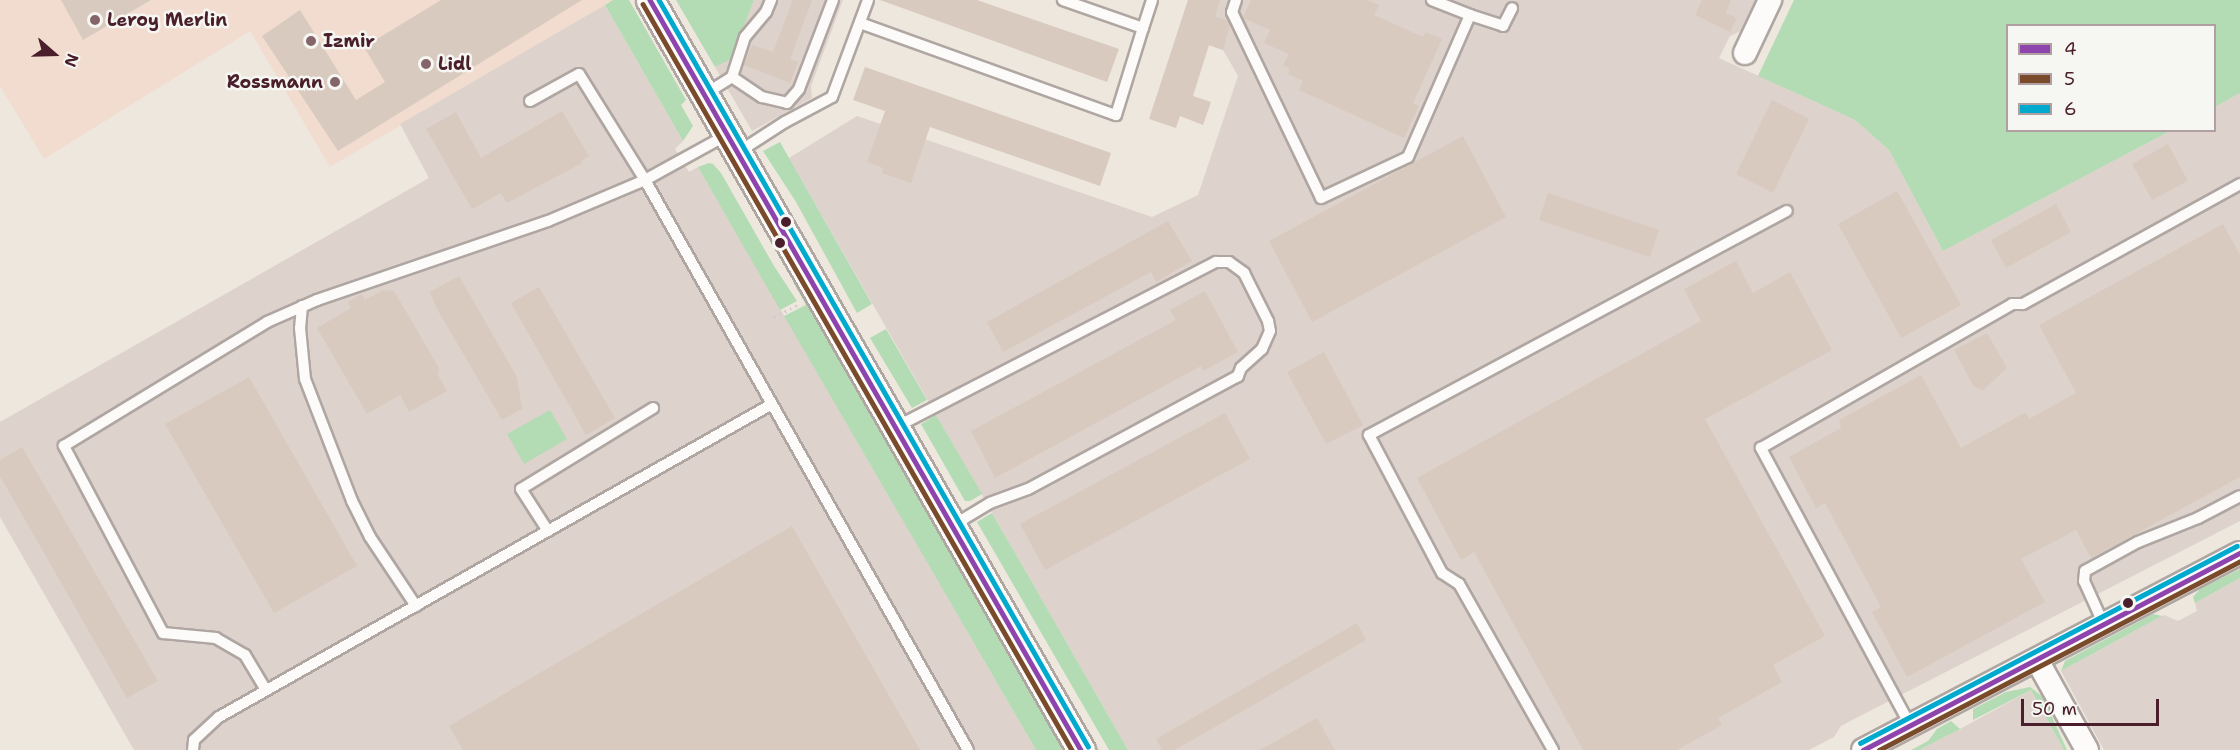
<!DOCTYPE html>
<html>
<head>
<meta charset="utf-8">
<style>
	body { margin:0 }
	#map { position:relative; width:2240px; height:750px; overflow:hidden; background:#eee7de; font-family:"Shantell Sans",sans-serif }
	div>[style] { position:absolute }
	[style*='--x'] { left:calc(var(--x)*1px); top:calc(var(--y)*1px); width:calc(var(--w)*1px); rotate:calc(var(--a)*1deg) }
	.built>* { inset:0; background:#f2dccf }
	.industrial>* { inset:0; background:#ded2cc }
	.green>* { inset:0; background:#b3dbb4 }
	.building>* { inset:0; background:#d9cabf }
	.path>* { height:3px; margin-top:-1.5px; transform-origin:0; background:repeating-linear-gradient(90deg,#cfcbca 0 1.5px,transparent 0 6px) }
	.roads { filter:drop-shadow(2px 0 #afa6a2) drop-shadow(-2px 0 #afa6a2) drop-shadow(0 2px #afa6a2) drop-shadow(0 -2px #afa6a2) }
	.service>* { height:10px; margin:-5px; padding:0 5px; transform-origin:5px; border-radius:5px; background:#fcfbfa }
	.minor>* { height:22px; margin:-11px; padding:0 11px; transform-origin:11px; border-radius:11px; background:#fcfbfa }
	.tertiary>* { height:27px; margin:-13.5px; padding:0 13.5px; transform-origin:13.5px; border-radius:13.5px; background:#fcfbfa }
	.bus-1>* { height:4.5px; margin:-2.25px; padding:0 2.25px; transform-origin:2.25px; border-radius:2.25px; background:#8e44ad }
	.bus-2>* { height:4.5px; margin:-2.25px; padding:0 2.25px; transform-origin:2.25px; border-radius:2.25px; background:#7a4b2a }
	.bus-3>* { height:4.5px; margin:-2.25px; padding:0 2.25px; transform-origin:2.25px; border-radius:2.25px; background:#00a9ce }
	.dots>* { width:16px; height:16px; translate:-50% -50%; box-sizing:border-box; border:3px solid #f6f6f2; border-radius:50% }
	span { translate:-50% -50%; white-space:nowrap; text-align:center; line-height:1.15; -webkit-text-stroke:5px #f6f6f2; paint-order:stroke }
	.poi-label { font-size:18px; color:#4a1f2b; font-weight:700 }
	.left { translate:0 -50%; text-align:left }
	.right { translate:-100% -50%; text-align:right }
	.legend { position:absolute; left:2006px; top:24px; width:210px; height:108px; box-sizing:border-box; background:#f6f6f2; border:2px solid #b1a0a2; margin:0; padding:8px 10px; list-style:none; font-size:18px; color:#4a1f2b }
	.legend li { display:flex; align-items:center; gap:12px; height:30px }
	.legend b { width:30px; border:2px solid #b1a0a2 }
	.north { position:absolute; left:24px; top:24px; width:60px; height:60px; -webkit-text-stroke:4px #f6f6f2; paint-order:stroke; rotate:110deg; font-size:16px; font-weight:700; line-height:24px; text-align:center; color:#4a1f2b }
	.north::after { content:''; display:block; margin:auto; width:21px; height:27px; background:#4a1f2b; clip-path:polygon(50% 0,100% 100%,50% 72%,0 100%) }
	.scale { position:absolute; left:2021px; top:699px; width:138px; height:27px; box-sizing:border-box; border:3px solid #4a1f2b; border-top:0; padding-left:8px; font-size:18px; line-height:21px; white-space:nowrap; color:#4a1f2b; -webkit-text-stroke:4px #f6f6f2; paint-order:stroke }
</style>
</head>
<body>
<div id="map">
	<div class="built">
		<div style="clip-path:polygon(0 0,613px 0,330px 167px,250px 31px,44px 159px,0 86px)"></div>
	</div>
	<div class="industrial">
		<div style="clip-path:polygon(754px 0,843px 0,811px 86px,812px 98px,752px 131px,715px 67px,731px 58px)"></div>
		<div style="clip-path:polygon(1188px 0,1755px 0,1741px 31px,1730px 36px,1719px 58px,1855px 120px,1889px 150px,1943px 251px,2170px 131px,2214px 130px,2215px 107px,2240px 93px,2240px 521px,1858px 717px,1841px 726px,1834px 737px,1809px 750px,1128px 750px,789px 158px,857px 116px,1152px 217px,1198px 195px,1238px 76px,1223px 50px,1177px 35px)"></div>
		<div style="clip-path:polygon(605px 5px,683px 141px,675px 149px,689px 172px,698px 167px,1036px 750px,134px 750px,0 517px,0 422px,429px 178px,400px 124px)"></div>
		<div style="clip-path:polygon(2240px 578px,2240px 750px,2104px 750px,2061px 671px,2164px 615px,2178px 621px,2197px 611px,2195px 603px)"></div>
		<div style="clip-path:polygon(2031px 690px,2064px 750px,1919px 750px,1960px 729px)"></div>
	</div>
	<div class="green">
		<div style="clip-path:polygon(613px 0,629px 0,686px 100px,681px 105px,693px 126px,683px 141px,605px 5px)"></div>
		<div style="clip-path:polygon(676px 0,754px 0,731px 59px,715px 67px)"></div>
		<div style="clip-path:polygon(1794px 0,2240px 0,2240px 93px,2215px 107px,2214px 26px,2008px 26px,2008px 130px,2170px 131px,1943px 251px,1889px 150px,1855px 120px,1758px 76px)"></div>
		<div style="clip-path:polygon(780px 142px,872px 304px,857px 313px,796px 202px,763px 151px)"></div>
		<div style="clip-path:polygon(709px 163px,713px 164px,721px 173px,774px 266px,797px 301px,780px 310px,698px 167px)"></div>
		<div style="clip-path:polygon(793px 282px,804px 291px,1069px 750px,1036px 750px,784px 316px,806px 305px)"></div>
		<div style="clip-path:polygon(886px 329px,927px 400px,912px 408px,870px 338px)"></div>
		<div style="clip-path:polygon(550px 410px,567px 439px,524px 464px,507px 434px)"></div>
		<div style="clip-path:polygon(936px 415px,982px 494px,970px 501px,965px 501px,921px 424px)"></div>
		<div style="clip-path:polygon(992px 513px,1037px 591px,1128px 750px,1109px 750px,977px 522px)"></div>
		<div style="clip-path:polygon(972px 530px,1099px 750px,1093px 750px,971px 532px)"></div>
		<div style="clip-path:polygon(2240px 569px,2240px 578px,2195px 603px,2193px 597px,2200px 589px)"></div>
		<div style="clip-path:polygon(2153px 614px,2162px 616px,2061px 671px,2065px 661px)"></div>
		<div style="clip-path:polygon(2030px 687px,2043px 697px,2067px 750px,2064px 750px,2031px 690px,1973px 720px,1973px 709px,2006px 692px)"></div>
		<div style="clip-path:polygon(1951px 721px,1960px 729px,1919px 750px,1911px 750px,1928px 741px,1937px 729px)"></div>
	</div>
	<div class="building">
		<div style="clip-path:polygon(61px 0,151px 0,83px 40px)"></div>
		<div style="clip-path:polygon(441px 0,582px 0,338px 151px,262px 36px,300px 10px,356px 100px,385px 82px,364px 47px)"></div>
		<div style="clip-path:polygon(793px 0,812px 0,790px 59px,798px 62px,790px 83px,744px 65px,752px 45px,773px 52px)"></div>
		<div style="clip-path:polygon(880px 0,977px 0,1119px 49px,1107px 82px)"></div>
		<div style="clip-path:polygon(1188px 0,1220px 0,1215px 17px,1228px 20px,1230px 26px,1223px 50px,1209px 45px,1193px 96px,1211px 102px,1203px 125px,1180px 116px,1176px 128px,1149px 119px)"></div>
		<div style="clip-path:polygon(1251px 0,1367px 0,1379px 5px,1374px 15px,1423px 37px,1426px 32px,1442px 39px,1413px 103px,1419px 106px,1404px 138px,1299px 90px,1303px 81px,1288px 74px,1290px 69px,1283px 65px,1289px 54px,1264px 43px,1270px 30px,1243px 18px)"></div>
		<div style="clip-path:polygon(1702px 0,1731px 0,1726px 13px,1737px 18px,1730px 32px,1695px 15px)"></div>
		<div style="clip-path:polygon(865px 67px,1111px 153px,1100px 186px,930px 127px,911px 183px,882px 173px,883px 168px,867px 162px,885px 111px,853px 100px)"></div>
		<div style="clip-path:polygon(1772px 100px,1809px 119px,1773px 193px,1736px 174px)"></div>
		<div style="clip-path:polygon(562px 111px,589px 156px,581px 161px,582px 163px,507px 203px,501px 193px,472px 209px,426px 129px,456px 112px,481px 158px)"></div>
		<div style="clip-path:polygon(1463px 136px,1506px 217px,1312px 322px,1269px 241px)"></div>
		<div style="clip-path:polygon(2168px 144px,2188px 181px,2152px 200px,2132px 164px)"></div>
		<div style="clip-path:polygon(1897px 191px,1961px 305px,1901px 338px,1838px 224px)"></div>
		<div style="clip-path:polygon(1548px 193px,1659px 230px,1650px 257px,1539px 220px)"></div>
		<div style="clip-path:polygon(2056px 204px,2071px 232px,2006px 268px,1991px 240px)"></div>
		<div style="clip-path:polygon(1168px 221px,1192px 261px,1156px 282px,1151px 272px,1003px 352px,987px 322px)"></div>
		<div style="clip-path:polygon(2223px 224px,2240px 255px,2240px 477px,2091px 558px,2076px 530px,2021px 559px,2045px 602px,1907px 677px,1872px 612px,1881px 607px,1825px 503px,1816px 508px,1789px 457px,1841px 428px,1839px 420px,1921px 375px,1961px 448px,2026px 412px,2029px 419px,2076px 393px,2039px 325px)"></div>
		<div style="clip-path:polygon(1736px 261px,1753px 293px,1790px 272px,1832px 350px,1705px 419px,1825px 636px,1773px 665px,1782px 682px,1718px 718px,1722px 725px,1677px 750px,1583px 750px,1474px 552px,1461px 560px,1417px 478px,1701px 321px,1684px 289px)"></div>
		<div style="clip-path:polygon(459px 276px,517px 377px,522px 409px,502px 420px,437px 309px,430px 292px)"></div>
		<div style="clip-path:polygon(539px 287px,615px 418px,586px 435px,511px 303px)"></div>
		<div style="clip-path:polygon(383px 290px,394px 291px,439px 368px,438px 375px,447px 391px,409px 412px,400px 395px,367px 414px,317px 328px,351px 308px,348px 302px,362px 294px,365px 300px)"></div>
		<div style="clip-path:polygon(1205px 291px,1238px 352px,1203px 371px,1201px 366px,995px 478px,971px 431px,1176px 320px,1170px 310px)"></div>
		<div style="clip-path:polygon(1987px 333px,2007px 368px,1983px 390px,1974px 387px,1954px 350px)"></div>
		<div style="clip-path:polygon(1324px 352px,1363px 425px,1326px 444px,1287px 372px)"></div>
		<div style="clip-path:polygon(249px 377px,357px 566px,274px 613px,165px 424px)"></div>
		<div style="clip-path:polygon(1225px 413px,1250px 459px,1045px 570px,1020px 524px)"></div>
		<div style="clip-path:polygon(22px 447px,158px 681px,127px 698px,0 476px,0 460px)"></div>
		<div style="clip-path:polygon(792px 526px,920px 750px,463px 750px,449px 726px)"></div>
		<div style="clip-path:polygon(1357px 623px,1366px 640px,1175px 750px,1162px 750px,1156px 739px)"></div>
		<div style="clip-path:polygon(1317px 718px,1335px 750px,1260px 750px)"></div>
	</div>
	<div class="path">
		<div style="--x:774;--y:317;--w:28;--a:-27"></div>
	</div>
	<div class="roads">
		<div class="service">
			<div style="--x:1236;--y:0;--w:13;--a:108"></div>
			<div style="--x:1232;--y:12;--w:206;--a:64.4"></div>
			<div style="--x:1321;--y:198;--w:96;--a:-25.2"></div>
			<div style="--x:1408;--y:157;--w:155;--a:-66.4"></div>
			<div style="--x:1470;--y:15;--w:41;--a:-158.5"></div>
			<div style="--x:1470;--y:15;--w:35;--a:18"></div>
			<div style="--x:1503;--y:26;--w:20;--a:-63"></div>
			<div style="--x:860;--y:23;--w:272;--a:19.8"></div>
			<div style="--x:1116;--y:115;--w:91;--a:-72.8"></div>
			<div style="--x:1143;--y:28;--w:85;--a:-160.7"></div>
			<div style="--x:1143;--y:28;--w:29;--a:-72"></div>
			<div style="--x:732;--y:77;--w:36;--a:34"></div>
			<div style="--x:762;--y:97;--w:26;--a:13"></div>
			<div style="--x:787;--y:103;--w:18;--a:-49"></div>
			<div style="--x:799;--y:89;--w:95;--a:-69.1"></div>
			<div style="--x:705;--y:94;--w:32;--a:-32"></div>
			<div style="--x:732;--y:77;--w:42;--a:-72"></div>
			<div style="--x:745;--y:37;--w:33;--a:-50"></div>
			<div style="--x:766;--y:12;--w:13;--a:-67"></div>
			<div style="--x:530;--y:101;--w:56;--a:-28.9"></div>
			<div style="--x:579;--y:74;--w:125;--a:58.1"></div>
			<div style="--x:645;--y:180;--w:655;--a:60.46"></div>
			<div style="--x:737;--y:153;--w:57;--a:-32.9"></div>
			<div style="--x:785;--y:122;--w:53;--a:-28"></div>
			<div style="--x:832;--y:97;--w:103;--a:-69.6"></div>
			<div style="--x:302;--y:306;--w:22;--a:95"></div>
			<div style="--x:300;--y:328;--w:51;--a:84.4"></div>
			<div style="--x:305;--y:379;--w:131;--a:68.9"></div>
			<div style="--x:352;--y:501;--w:40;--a:63.4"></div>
			<div style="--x:370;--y:537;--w:83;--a:56.3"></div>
			<div style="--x:896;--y:427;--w:360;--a:-27.3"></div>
			<div style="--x:1216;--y:262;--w:13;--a:0"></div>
			<div style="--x:1229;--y:262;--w:19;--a:36"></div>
			<div style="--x:1244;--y:273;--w:54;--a:63.4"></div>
			<div style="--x:1268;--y:321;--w:10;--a:79"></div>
			<div style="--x:1270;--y:331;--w:20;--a:114"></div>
			<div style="--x:1262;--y:349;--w:28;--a:138"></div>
			<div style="--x:1241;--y:368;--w:9;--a:111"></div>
			<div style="--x:1238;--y:376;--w:238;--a:151.7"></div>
			<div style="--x:1028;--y:489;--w:40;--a:159.8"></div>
			<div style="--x:990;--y:503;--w:44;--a:148.8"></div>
			<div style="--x:548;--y:531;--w:50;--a:-122.7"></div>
			<div style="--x:521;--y:489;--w:155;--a:-31.5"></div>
			<div style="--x:2104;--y:625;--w:48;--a:-114.4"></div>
			<div style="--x:2084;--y:581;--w:10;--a:-84"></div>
			<div style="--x:2085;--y:571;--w:60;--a:-28.7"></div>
			<div style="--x:2138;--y:542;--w:65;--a:-21.8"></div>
			<div style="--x:2198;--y:518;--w:47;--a:-27.6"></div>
			<div style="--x:266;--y:690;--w:41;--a:-121"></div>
			<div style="--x:245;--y:655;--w:34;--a:-150"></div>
			<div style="--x:216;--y:638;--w:53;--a:-174.6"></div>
			<div style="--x:163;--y:633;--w:212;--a:-117.9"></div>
			<div style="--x:64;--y:446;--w:238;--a:-31.4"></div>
			<div style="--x:267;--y:322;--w:55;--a:-23.7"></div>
			<div style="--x:317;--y:300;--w:244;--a:-18.9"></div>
			<div style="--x:548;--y:221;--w:105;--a:-22.9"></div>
			<div style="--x:645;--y:180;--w:94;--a:-28.8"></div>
			<div style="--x:1910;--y:725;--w:315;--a:-118.3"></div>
			<div style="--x:1761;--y:448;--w:289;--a:-29.8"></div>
			<div style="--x:2012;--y:304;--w:11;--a:0"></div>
			<div style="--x:2023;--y:304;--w:248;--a:-28.9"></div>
			<div style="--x:193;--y:750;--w:10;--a:-84"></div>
			<div style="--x:194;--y:740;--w:34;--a:-43"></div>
			<div style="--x:219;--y:717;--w:635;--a:-29.51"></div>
			<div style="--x:1553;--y:750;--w:191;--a:-119.5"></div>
			<div style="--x:1459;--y:584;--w:20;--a:-147"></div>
			<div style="--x:1442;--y:573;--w:156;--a:-117.9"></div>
			<div style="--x:1369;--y:435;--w:474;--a:-28.2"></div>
		</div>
		<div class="minor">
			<div style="--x:1745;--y:53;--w:59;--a:-64.7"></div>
			<div style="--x:2037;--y:660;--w:103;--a:60.9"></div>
			<div style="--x:1863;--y:750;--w:425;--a:-27.6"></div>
		</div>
		<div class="tertiary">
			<div style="--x:650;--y:0;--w:865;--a:60.12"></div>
		</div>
	</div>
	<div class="bus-1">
		<div style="--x:650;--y:0;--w:865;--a:60.12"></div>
		<div style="--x:1863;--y:750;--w:425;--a:-27.6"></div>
	</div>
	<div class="bus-2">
		<div style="--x:643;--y:4;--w:861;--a:60.1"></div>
		<div style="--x:1879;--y:750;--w:407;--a:-27.6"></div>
	</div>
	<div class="bus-3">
		<div style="--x:659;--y:0;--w:861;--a:60.1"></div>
		<div style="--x:1860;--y:743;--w:425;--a:-27.6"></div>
	</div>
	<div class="dots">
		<div style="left:95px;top:20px;background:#83656a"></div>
		<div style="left:311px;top:41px;background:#83656a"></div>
		<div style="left:426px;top:64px;background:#83656a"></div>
		<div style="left:335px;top:82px;background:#83656a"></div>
		<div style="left:786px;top:222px;background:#4a1f2b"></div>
		<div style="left:780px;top:243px;background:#4a1f2b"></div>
		<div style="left:2128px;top:603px;background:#4a1f2b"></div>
	</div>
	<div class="poi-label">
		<span class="left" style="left:107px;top:20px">Leroy Merlin</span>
		<span class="left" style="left:323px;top:41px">Izmir</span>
		<span class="left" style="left:438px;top:64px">Lidl</span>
		<span class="right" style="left:323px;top:82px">Rossmann</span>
	</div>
	<ul class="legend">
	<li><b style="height:8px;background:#8e44ad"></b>4</li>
	<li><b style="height:8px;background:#7a4b2a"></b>5</li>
	<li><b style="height:8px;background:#00a9ce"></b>6</li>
	</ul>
	<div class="north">N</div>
	<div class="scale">50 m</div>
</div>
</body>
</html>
